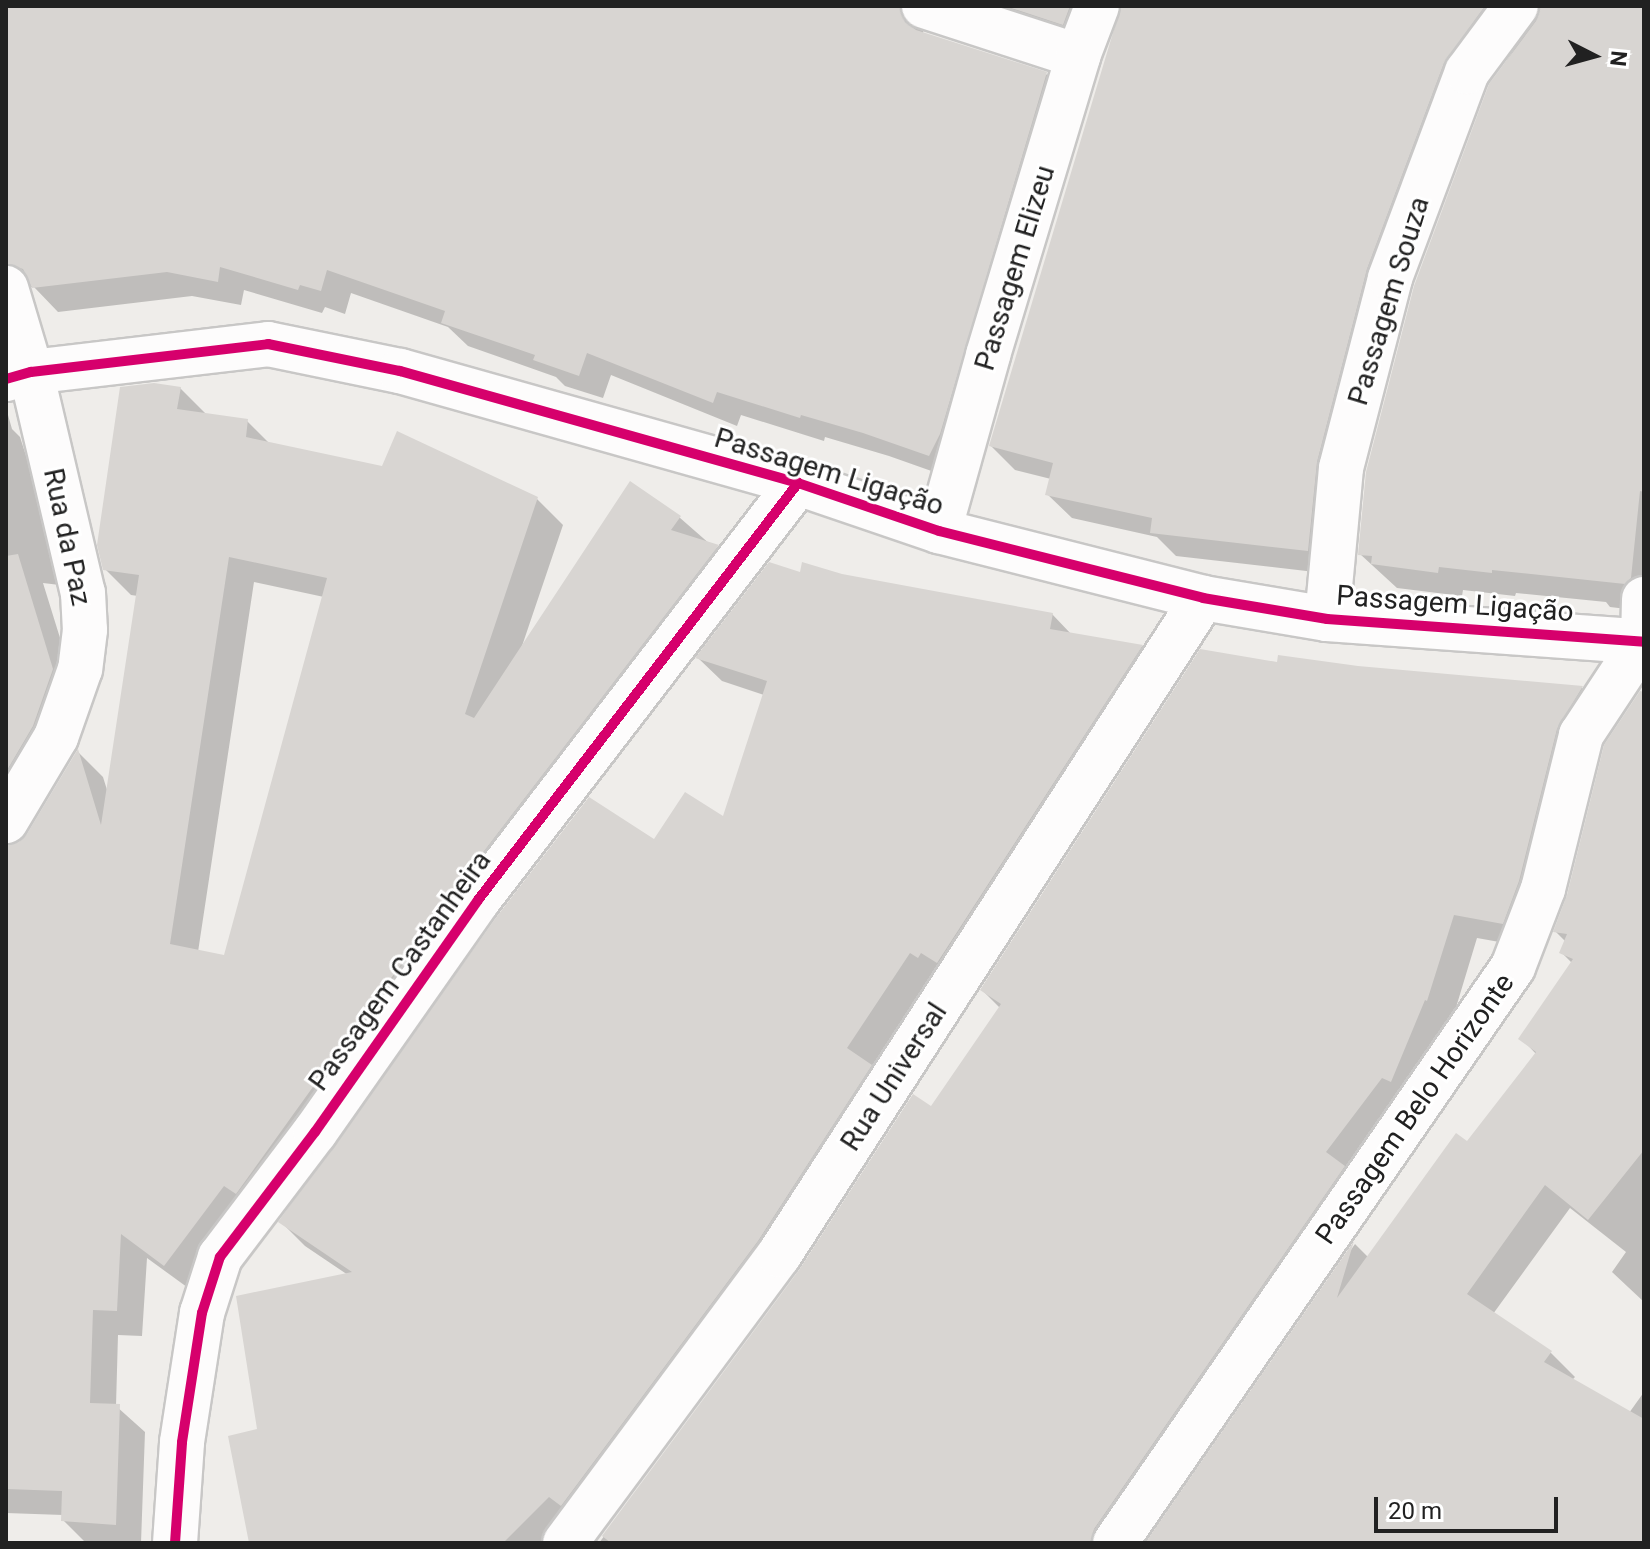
<!DOCTYPE html>
<html>
<head>
<meta charset="utf-8">
<style>
	body { margin:0 }
	#map { position:relative; width:1650px; height:1549px; overflow:hidden; background:#efedea; font-family:Roboto,sans-serif }
	div>[style] { position:absolute }
	[style*='--x'] { left:calc(var(--x)*1px); top:calc(var(--y)*1px); width:calc(var(--w)*1px); rotate:calc(var(--a)*1deg) }
	.shadow>* { inset:0; background:#0003 }
	.building>* { inset:0; background:#d8d5d2 }
	.roads { filter:drop-shadow(2px 0 #c8c7c6) drop-shadow(-2px 0 #c8c7c6) drop-shadow(0 2px #c8c7c6) drop-shadow(0 -2px #c8c7c6) }
	.street>* { height:44px; margin:-22px; padding:0 22px; transform-origin:22px; border-radius:22px; background:#fdfcfc }
	.cycleway>* { height:10px; margin:-5px; padding:0 5px; transform-origin:5px; border-radius:5px; background:#d6006c }
	span { translate:-50% -50%; white-space:nowrap; text-align:center; line-height:1.15; -webkit-text-stroke:6px #fff; paint-order:stroke }
	.street-label { font-size:28px; color:#212121 }
	.frame { position:absolute; inset:0; border:8px solid #212121; pointer-events:none }
	.north { position:absolute; left:1554px; top:16px; width:80px; height:80px; -webkit-text-stroke:6px #fff; paint-order:stroke; rotate:96deg; font-size:22px; font-weight:700; line-height:32px; text-align:center; color:#212121 }
	.north::after { content:''; display:block; margin:auto; width:28px; height:36px; background:#212121; clip-path:polygon(50% 0,100% 100%,50% 72%,0 100%) }
	.scale { position:absolute; left:1374px; top:1497px; width:184px; height:36px; box-sizing:border-box; border:4px solid #212121; border-top:0; padding-left:10px; font-size:24px; line-height:28px; white-space:nowrap; color:#212121; -webkit-text-stroke:6px #fff; paint-order:stroke }
</style>
</head>
<body>
<div id="map">
	<div class="shadow">
		<div style="clip-path:polygon(6px 6px,941px 6px,924px 22px,923px 34px,1046px 74px,1070px 98px,954px 479px,889px 456px,825px 437px,824px 441px,741px 415px,737px 426px,611px 375px,603px 398px,565px 386px,556px 377px,468px 346px,448px 327px,351px 293px,345px 314px,325px 307px,322px 313px,244px 290px,241px 305px,192px 296px,58px 312px,34px 287px,24px 287px,6px 305px)"></div>
		<div style="clip-path:polygon(959px 6px,1115px 6px,1087px 48px)"></div>
		<div style="clip-path:polygon(1123px 6px,1533px 6px,1467px 88px,1389px 296px,1332px 574px,1176px 556px,1157px 537px,1072px 518px,1047px 494px,1051px 479px,1015px 470px,991px 446px)"></div>
		<div style="clip-path:polygon(1542px 6px,1644px 6px,1644px 611px,1610px 607px,1606px 602px,1516px 593px,1515px 596px,1463px 590px,1462px 596px,1397px 588px,1360px 554px,1491px 85px)"></div>
		<div style="clip-path:polygon(evenodd,180px 388px,207px 415px,247px 421px,271px 445px,537px 499px,563px 525px,522px 646px,679px 517px,743px 573px,191px 1290px,147px 1258px,142px 1336px,118px 1335px,116px 1406px,145px 1432px,141px 1543px,86px 1543px,63px 1520px,63px 1515px,6px 1513px,6px 848px,18px 845px,29px 835px,78px 752px,103px 777px,108px 793px,138px 596px,131px 595px,105px 569px,180px 388px,254px 582px,324px 597px,225px 958px,198px 952px,254px 582px)"></div>
		<div style="clip-path:polygon(6px 408px,12px 429px,20px 437px,68px 586px,43px 583px,78px 696px,58px 753px,6px 847px)"></div>
		<div style="clip-path:polygon(801px 574px,841px 576px,1052px 614px,1072px 635px,1142px 647px,1166px 670px,934px 975px,872px 1069px,894px 1091px,575px 1543px,259px 1543px,259px 1431px,348px 1275px,305px 1246px,281px 1222px,654px 841px,724px 819px,764px 695px,722px 681px,698px 658px)"></div>
		<div style="clip-path:polygon(1279px 664px,1582px 688px,1606px 712px,1527px 947px,1477px 938px,1451px 1024px,1125px 1543px,599px 1543px,801px 1271px,931px 1109px,1000px 1008px,982px 990px)"></div>
		<div style="clip-path:polygon(1644px 690px,1644px 1302px,1612px 1272px,1626px 1252px,1570px 1208px,1493px 1314px,1551px 1353px,1575px 1377px,1572px 1380px,1629px 1413px,1644px 1392px,1644px 1543px,1148px 1543px,1355px 1244px,1369px 1258px,1467px 1144px,1537px 1055px,1521px 1038px,1573px 964px,1561px 952px,1566px 942px,1556px 932px,1569px 896px,1606px 746px)"></div>
	</div>
	<div class="building">
		<div style="clip-path:polygon(6px 6px,900px 6px,905px 22px,916px 30px,1047px 72px,940px 434px,929px 456px,863px 433px,801px 415px,800px 418px,717px 392px,713px 403px,587px 353px,579px 376px,533px 360px,535px 355px,441px 323px,445px 311px,327px 270px,321px 291px,300px 285px,298px 290px,220px 267px,218px 282px,167px 272px,32px 288px,23px 269px,6px 264px)"></div>
		<div style="clip-path:polygon(1005px 6px,1070px 6px,1063px 25px)"></div>
		<div style="clip-path:polygon(1121px 6px,1485px 6px,1444px 63px,1367px 269px,1317px 462px,1308px 551px,1150px 533px,1152px 518px,1045px 495px,1053px 463px,989px 446px)"></div>
		<div style="clip-path:polygon(1541px 6px,1644px 6px,1644px 492px,1640px 491px,1631px 578px,1625px 584px,1492px 570px,1492px 573px,1439px 567px,1438px 573px,1371px 564px,1372px 556px,1358px 555px,1366px 472px,1414px 286px,1489px 84px,1536px 21px)"></div>
		<div style="clip-path:polygon(evenodd,154px 383px,181px 387px,177px 409px,248px 419px,246px 437px,382px 466px,397px 431px,538px 497px,465px 714px,474px 718px,630px 481px,681px 516px,671px 530px,719px 545px,458px 885px,236px 1194px,224px 1186px,164px 1266px,121px 1234px,117px 1311px,93px 1310px,90px 1403px,120px 1404px,116px 1525px,61px 1521px,62px 1491px,6px 1489px,6px 846px,19px 842px,27px 834px,78px 749px,101px 825px,139px 575px,103px 570px,97px 545px,120px 387px,154px 383px,229px 557px,327px 578px,224px 955px,170px 944px,229px 557px)"></div>
		<div style="clip-path:polygon(18px 554px,53px 669px,33px 726px,6px 772px,6px 556px)"></div>
		<div style="clip-path:polygon(769px 562px,800px 572px,802px 562px,842px 574px,1053px 613px,1050px 629px,1143px 645px,937px 963px,921px 953px,918px 958px,910px 953px,847px 1048px,872px 1065px,758px 1241px,561px 1506px,549px 1497px,503px 1543px,249px 1543px,228px 1436px,257px 1429px,236px 1296px,352px 1272px,278px 1222px,498px 915px,589px 797px,654px 839px,685px 792px,723px 816px,767px 681px,695px 658px)"></div>
		<div style="clip-path:polygon(1200px 649px,1277px 662px,1278px 655px,1358px 666px,1583px 686px,1557px 729px,1519px 881px,1503px 924px,1454px 915px,1427px 1001px,1425px 1000px,1391px 1082px,1382px 1078px,1326px 1152px,1345px 1166px,1094px 1529px,1090px 1543px,611px 1543px,602px 1536px,799px 1270px,913px 1094px,931px 1106px,1001px 1004px,980px 990px)"></div>
		<div style="clip-path:polygon(1640px 691px,1644px 692px,1644px 1150px,1588px 1220px,1545px 1185px,1467px 1294px,1552px 1351px,1544px 1362px,1644px 1419px,1644px 1543px,1145px 1543px,1354px 1241px,1337px 1298px,1456px 1133px,1467px 1141px,1536px 1052px,1518px 1039px,1573px 959px,1559px 953px,1567px 934px,1553px 932px,1567px 895px,1604px 745px)"></div>
	</div>
	<div class="roads">
		<div class="street">
			<div style="--x:924;--y:6;--w:162;--a:18"></div>
			<div style="--x:6;--y:288;--w:88;--a:73.4"></div>
			<div style="--x:31;--y:372;--w:227;--a:76.8"></div>
			<div style="--x:83;--y:593;--w:37;--a:87"></div>
			<div style="--x:85;--y:630;--w:39;--a:97"></div>
			<div style="--x:80;--y:669;--w:72;--a:109.4"></div>
			<div style="--x:56;--y:737;--w:98;--a:120.8"></div>
			<div style="--x:6;--y:379;--w:26;--a:-16"></div>
			<div style="--x:31;--y:372;--w:239;--a:-6.7"></div>
			<div style="--x:268;--y:344;--w:135;--a:11.6"></div>
			<div style="--x:400;--y:371;--w:413;--a:15.7"></div>
			<div style="--x:798;--y:483;--w:149;--a:18.8"></div>
			<div style="--x:939;--y:531;--w:272;--a:14.2"></div>
			<div style="--x:1203;--y:598;--w:126;--a:9.6"></div>
			<div style="--x:1327;--y:619;--w:318;--a:4.1"></div>
			<div style="--x:939;--y:531;--w:183;--a:-74.4"></div>
			<div style="--x:988;--y:355;--w:312;--a:-73.2"></div>
			<div style="--x:1078;--y:56;--w:53;--a:-69.2"></div>
			<div style="--x:1327;--y:619;--w:152;--a:-84.7"></div>
			<div style="--x:1341;--y:468;--w:196;--a:-75.5"></div>
			<div style="--x:1390;--y:278;--w:220;--a:-69.5"></div>
			<div style="--x:1467;--y:72;--w:82;--a:-53.4"></div>
			<div style="--x:175;--y:1543;--w:101;--a:-86"></div>
			<div style="--x:182;--y:1442;--w:131;--a:-81.2"></div>
			<div style="--x:202;--y:1313;--w:59;--a:-72.2"></div>
			<div style="--x:220;--y:1257;--w:157;--a:-52.8"></div>
			<div style="--x:315;--y:1132;--w:284;--a:-54.9"></div>
			<div style="--x:478;--y:900;--w:526;--a:-52.5"></div>
			<div style="--x:565;--y:1543;--w:359;--a:-53.4"></div>
			<div style="--x:779;--y:1255;--w:782;--a:-57.16"></div>
			<div style="--x:1115;--y:1543;--w:700;--a:-55.36"></div>
			<div style="--x:1513;--y:967;--w:84;--a:-69"></div>
			<div style="--x:1543;--y:889;--w:159;--a:-76.1"></div>
			<div style="--x:1581;--y:735;--w:113;--a:-56.6"></div>
			<div style="--x:1643;--y:641;--w:42;--a:-88.6"></div>
		</div>
	</div>
	<div class="cycleway">
		<div style="--x:6;--y:379;--w:26;--a:-16"></div>
		<div style="--x:31;--y:372;--w:239;--a:-6.7"></div>
		<div style="--x:268;--y:344;--w:135;--a:11.6"></div>
		<div style="--x:400;--y:371;--w:413;--a:15.7"></div>
		<div style="--x:798;--y:483;--w:149;--a:18.8"></div>
		<div style="--x:939;--y:531;--w:272;--a:14.2"></div>
		<div style="--x:1203;--y:598;--w:126;--a:9.6"></div>
		<div style="--x:1327;--y:619;--w:318;--a:4.1"></div>
		<div style="--x:175;--y:1543;--w:101;--a:-86"></div>
		<div style="--x:182;--y:1442;--w:131;--a:-81.2"></div>
		<div style="--x:202;--y:1313;--w:59;--a:-72.2"></div>
		<div style="--x:220;--y:1257;--w:157;--a:-52.8"></div>
		<div style="--x:315;--y:1132;--w:284;--a:-54.9"></div>
		<div style="--x:478;--y:900;--w:526;--a:-52.5"></div>
	</div>
	<div class="street-label">
		<span style="left:1015px;top:268px;rotate:-73deg">Passagem Elizeu</span>
		<span style="left:1389px;top:301px;rotate:-73deg">Passagem Souza</span>
		<span style="left:829px;top:472px;rotate:17deg">Passagem Ligação</span>
		<span style="left:67px;top:537px;rotate:78deg">Rua da Paz</span>
		<span style="left:1455px;top:604px;rotate:4deg">Passagem Ligação</span>
		<span style="left:400px;top:971px;rotate:-54deg">Passagem Castanheira</span>
		<span style="left:894px;top:1077px;rotate:-57deg">Rua Universal</span>
		<span style="left:1415px;top:1109px;rotate:-55deg">Passagem Belo Horizonte</span>
	</div>
	<div class="frame"></div>
	<div class="north">N</div>
	<div class="scale">20 m</div>
</div>
</body>
</html>
